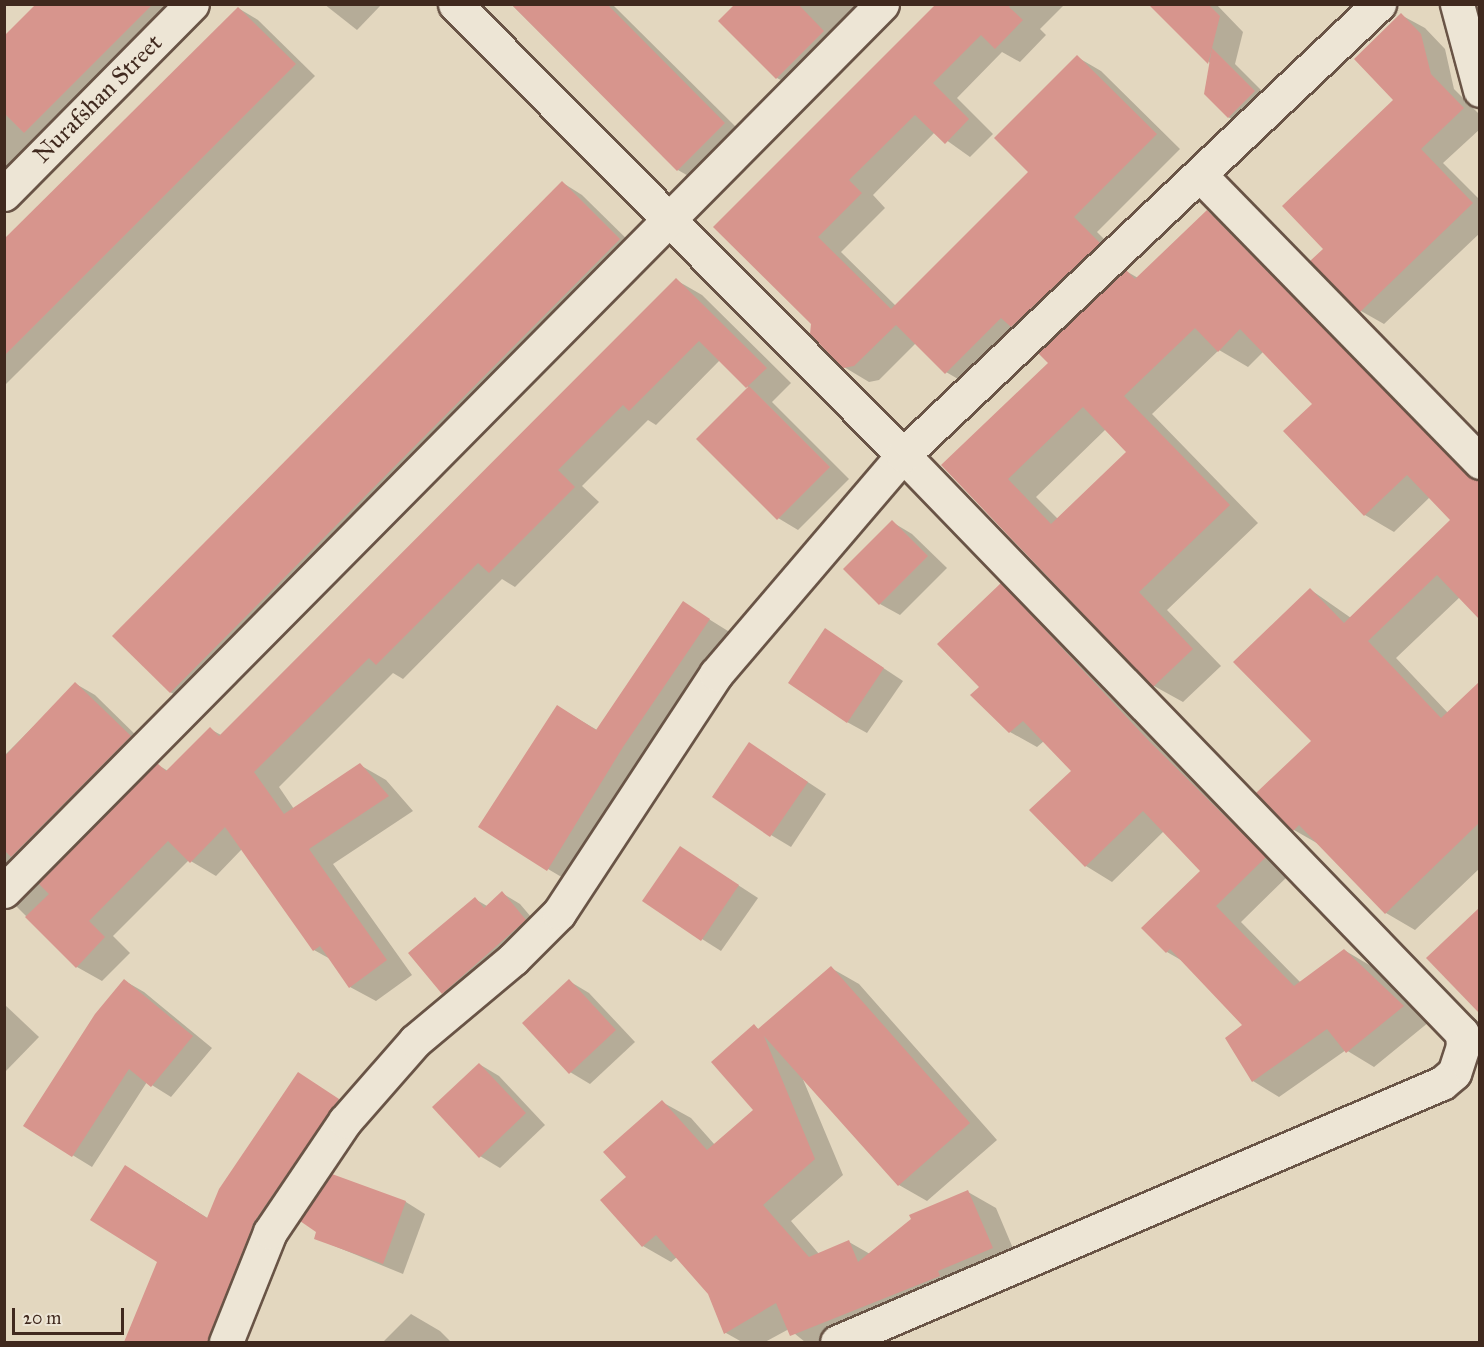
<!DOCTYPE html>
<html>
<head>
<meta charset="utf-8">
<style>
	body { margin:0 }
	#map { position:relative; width:1484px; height:1347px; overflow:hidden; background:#e3d7bf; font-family:"IM FELL Great Primer",serif }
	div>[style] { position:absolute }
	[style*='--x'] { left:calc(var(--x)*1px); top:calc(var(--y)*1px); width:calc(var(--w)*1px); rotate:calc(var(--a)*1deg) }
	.shadow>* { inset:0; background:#0003 }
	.building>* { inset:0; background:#d7958d }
	.roads { filter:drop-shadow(2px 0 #695446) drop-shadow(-2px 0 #695446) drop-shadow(0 2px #695446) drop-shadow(0 -2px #695446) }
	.street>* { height:33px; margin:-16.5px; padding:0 16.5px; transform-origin:16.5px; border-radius:16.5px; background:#ede5d5 }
	.secondary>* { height:33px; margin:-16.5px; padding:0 16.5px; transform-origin:16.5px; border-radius:16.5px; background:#ede5d5 }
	span { translate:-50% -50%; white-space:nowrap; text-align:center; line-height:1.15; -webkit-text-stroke:4.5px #ede5d5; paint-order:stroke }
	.street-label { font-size:24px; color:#40291e }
	.frame { position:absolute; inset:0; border:6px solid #40291e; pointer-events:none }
	.scale { position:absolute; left:12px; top:1308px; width:112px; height:27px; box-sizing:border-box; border:3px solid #40291e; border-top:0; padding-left:8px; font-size:18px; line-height:21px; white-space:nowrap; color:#40291e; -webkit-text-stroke:4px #ede5d5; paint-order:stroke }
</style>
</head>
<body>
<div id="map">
	<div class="shadow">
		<div style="clip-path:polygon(37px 4px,182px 4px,4px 180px,4px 37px)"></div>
		<div style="clip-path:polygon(324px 4px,382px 4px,357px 30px)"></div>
		<div style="clip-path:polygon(511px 4px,612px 4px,744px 135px,697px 181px,678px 170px)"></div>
		<div style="clip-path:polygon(737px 4px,883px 4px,797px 89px,777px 78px)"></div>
		<div style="clip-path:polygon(939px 4px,1065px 4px,1040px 29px,1046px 35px,1020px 62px,1002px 52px,957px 98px,993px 134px,970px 157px,935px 132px,873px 195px,885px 208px,841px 252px,896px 306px,1030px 172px,1077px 57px,1101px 71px,1180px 149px,1097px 232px,1123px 258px,970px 386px,946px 372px,916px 343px,879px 380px,869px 382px,844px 367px,813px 323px,716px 227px)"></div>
		<div style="clip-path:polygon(1150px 4px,1216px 4px,1243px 32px,1235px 64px,1274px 103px,1248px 128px,1228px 117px,1211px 64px)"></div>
		<div style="clip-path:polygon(238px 8px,258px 20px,315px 76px,4px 386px,4px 242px)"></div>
		<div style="clip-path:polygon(1401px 15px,1425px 28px,1445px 49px,1454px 89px,1480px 115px,1480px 129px,1443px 163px,1480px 200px,1480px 233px,1384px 324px,1361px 311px,1325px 249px,1396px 100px)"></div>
		<div style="clip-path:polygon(563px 183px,582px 195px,639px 251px,190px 703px,170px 692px)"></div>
		<div style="clip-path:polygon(evenodd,1207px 212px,1236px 229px,1480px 477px,1480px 617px,1460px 597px,1396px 658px,1448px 713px,1480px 684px,1480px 868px,1415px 930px,1386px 913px,1322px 846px,1294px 830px,1258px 793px,1313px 741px,1311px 590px,1351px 618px,1452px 521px,1430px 497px,1394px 532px,1365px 515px,1285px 431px,1314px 404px,1264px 351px,1248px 367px,1219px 350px,1152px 414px,1258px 523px,1167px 610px,1221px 666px,1183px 702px,1154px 686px,943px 465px,1050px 363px,1126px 271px,1138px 278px,1207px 212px,1106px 429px,1128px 452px,1058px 519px,1036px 497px,1106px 429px)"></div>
		<div style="clip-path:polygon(676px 280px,702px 295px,791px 383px,772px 402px,849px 479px,798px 530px,778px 518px,749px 388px,720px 360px,656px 425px,648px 420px,582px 486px,599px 502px,515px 587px,502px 579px,403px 679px,393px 673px,279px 787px,294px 809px,360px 765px,386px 780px,413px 811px,333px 864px,412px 975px,376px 1001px,350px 987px,332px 960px,314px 950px,242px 849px,216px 876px,189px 860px,113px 936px,130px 953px,102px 981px,77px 967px,16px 906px,158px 765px,168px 771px,210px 729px,221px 735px)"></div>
		<div style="clip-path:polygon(892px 522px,912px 534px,947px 568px,900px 615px,880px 604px)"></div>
		<div style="clip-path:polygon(1001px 585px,1027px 600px,1291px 873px,1241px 922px,1301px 983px,1344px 950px,1371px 966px,1429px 1022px,1374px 1067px,1346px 1050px,1279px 1097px,1253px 1081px,1245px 1025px,1186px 963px,1167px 952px,1143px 928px,1203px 871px,1164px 831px,1112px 882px,1086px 866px,1073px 771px,1044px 741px,1037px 747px,1010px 732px,972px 695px,981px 687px)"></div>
		<div style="clip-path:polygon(683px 603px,736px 636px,575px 885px,548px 869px,558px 707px,597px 730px)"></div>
		<div style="clip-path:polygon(826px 630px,903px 681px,867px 733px,847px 722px)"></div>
		<div style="clip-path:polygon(76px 684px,95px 695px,149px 748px,4px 903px,4px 756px)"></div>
		<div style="clip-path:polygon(750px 744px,826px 794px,791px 847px,771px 835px)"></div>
		<div style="clip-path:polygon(681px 848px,758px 898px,721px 951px,702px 939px)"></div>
		<div style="clip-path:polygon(502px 893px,520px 904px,543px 931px,461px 1003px,443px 992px,475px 899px,487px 906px)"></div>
		<div style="clip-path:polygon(1480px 910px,1480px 1011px,1428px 958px)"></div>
		<div style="clip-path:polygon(831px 968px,859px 984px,997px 1140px,927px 1201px,899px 1185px,802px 1077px,843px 1175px,791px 1221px,819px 1254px,849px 1242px,870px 1254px,968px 1192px,996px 1208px,1020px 1265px,841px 1342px,805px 1342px,789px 1329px,765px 1342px,742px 1342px,726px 1333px,709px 1293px,677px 1257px,671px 1262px,643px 1246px,628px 1178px,662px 1102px,691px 1118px,715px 1145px,756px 1110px,754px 1026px,760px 1030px)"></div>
		<div style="clip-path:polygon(125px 981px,144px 992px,212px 1048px,171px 1097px,147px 1082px,92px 1167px,25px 1126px)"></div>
		<div style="clip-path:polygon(569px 981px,589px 993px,635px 1042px,590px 1084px,570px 1072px)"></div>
		<div style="clip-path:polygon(4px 1004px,39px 1037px,4px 1073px)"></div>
		<div style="clip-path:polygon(479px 1064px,499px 1076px,545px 1125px,500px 1168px,480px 1156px)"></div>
		<div style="clip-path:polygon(298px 1074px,365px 1116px,294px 1214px,240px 1342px,125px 1342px,159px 1261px,152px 1183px,209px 1219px)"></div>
		<div style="clip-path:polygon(333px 1176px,406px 1202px,425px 1214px,403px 1274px,315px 1238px)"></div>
		<div style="clip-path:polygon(411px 1314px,440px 1331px,451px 1342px,383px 1342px)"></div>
	</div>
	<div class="building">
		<div style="clip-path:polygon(36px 4px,153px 4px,24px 133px,4px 113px,4px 36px)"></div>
		<div style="clip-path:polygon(511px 4px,607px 4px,725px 123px,677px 171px)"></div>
		<div style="clip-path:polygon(735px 4px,798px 4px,824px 31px,776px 79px,718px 21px)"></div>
		<div style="clip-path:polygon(936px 4px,1011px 4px,1009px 7px,1023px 20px,995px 49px,981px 35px,933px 83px,969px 119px,945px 144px,915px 115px,849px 180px,862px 193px,818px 237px,891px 309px,1028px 172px,994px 138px,1077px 55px,1157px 134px,1074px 217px,1100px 243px,1011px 327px,1001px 318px,945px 374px,896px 325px,854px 366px,843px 368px,810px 334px,811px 324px,713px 227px)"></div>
		<div style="clip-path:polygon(1148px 4px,1208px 4px,1220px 16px,1208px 64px)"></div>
		<div style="clip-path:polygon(238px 7px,296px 64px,4px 356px,4px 239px)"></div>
		<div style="clip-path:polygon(1401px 13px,1421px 34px,1431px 74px,1464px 108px,1421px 149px,1473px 203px,1360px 312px,1310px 261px,1323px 249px,1282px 206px,1393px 100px,1354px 59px)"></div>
		<div style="clip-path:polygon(1212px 48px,1255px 91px,1228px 118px,1204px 94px)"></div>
		<div style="clip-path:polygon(562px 181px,620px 239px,170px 693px,112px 636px)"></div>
		<div style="clip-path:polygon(evenodd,1207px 210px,1467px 475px,1479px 480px,1479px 619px,1437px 575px,1368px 641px,1441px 718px,1479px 682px,1479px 823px,1385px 914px,1299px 825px,1293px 831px,1256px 793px,1311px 741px,1233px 662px,1310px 588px,1344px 623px,1450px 520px,1407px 475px,1364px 516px,1283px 431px,1312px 404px,1240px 329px,1218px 352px,1195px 328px,1124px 396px,1230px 505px,1139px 592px,1193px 649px,1153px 687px,941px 465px,1048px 363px,1038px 353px,1126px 270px,1135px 279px,1207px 210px,1083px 407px,1126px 452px,1051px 524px,1008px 479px,1083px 407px)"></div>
		<div style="clip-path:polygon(676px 278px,767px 368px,746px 388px,699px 341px,629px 411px,623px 405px,558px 470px,575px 487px,489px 573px,478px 563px,376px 665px,369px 658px,254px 772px,284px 814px,360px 763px,389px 796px,309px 849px,387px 960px,349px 988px,320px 946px,313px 951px,225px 827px,190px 863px,168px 841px,89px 921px,105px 937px,76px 968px,25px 917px,49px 894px,38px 883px,157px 763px,166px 771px,210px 727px,219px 736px)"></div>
		<div style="clip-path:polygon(749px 386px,830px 467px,777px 520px,696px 439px)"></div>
		<div style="clip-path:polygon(892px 520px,928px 556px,879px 605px,843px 569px)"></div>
		<div style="clip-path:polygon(1001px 583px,1149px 741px,1266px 857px,1216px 906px,1294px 986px,1344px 949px,1404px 1006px,1346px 1053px,1327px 1029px,1252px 1082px,1225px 1038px,1242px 1025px,1170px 949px,1166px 953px,1141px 928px,1200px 871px,1143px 811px,1085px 867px,1029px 810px,1071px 771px,1023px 721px,1009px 733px,970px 695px,979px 687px,937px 644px)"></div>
		<div style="clip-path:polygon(683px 601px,710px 619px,623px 747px,547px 871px,478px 827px,557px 705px,596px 730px)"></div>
		<div style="clip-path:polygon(825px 628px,884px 668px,847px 723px,788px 683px)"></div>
		<div style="clip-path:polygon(75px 682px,131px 736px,11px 857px,4px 850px,4px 757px)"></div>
		<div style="clip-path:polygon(749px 742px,808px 782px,770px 837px,712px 797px)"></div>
		<div style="clip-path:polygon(680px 846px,739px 885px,701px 941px,642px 901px)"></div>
		<div style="clip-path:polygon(502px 891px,526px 920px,442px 994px,408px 953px,475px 897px,484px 908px)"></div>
		<div style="clip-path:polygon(1479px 908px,1479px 1013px,1426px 958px)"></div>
		<div style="clip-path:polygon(831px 966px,970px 1123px,898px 1186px,764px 1036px,815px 1159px,763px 1205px,809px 1257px,849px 1240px,858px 1262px,911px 1219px,909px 1215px,968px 1190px,993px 1248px,938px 1271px,940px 1276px,790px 1336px,776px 1303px,724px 1334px,708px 1294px,656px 1235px,642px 1247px,600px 1200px,626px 1177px,603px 1152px,662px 1100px,707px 1150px,753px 1110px,711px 1062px,754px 1024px,758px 1029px)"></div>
		<div style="clip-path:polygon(124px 979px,193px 1036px,151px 1087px,129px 1069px,72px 1157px,23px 1126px,95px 1014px)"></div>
		<div style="clip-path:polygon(569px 979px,616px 1030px,569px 1074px,522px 1023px)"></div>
		<div style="clip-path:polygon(479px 1063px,526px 1113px,479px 1158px,432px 1107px)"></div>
		<div style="clip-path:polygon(298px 1072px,339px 1099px,254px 1222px,208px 1342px,124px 1342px,157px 1262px,90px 1220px,125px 1165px,207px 1218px,219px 1189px)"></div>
		<div style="clip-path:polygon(332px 1174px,406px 1201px,383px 1264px,314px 1239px,316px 1232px,300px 1221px)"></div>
	</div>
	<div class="roads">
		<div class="street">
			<div style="--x:455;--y:4;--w:636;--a:45.19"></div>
			<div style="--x:903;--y:455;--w:804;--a:45.96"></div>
			<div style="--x:1462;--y:1033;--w:13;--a:86"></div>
			<div style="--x:1463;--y:1046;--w:28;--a:108"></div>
			<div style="--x:1454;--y:1073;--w:16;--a:140"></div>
			<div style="--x:1442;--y:1083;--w:658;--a:156.82"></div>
			<div style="--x:1457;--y:4;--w:89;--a:75"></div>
			<div style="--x:1200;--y:175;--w:401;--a:45.7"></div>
			<div style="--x:4;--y:891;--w:1248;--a:-45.29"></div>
			<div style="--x:226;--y:1342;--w:118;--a:-68.2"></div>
			<div style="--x:270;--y:1232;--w:134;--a:-56"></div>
			<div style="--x:345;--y:1121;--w:106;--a:-48.8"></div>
			<div style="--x:415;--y:1041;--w:128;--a:-39.9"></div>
			<div style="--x:513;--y:959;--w:65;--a:-45"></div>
			<div style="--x:559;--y:913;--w:286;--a:-56.7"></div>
			<div style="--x:716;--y:674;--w:288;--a:-49.5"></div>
			<div style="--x:903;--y:455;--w:656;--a:-43.46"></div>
		</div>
		<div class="secondary">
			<div style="--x:4;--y:194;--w:267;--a:-45.3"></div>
		</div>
	</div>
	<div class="street-label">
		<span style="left:98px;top:99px;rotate:-45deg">Nurafshan Street</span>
	</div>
	<div class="frame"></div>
	<div class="scale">20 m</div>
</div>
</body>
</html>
